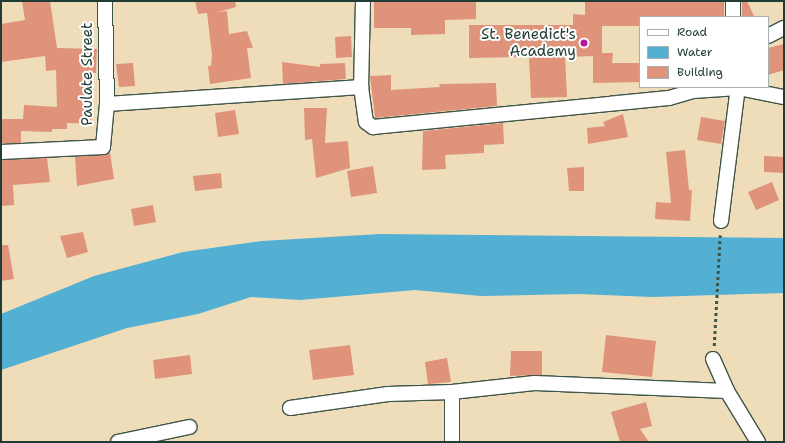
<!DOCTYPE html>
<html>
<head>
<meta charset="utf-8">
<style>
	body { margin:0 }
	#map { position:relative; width:785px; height:443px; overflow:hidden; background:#efddba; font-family:"Shantell Sans",sans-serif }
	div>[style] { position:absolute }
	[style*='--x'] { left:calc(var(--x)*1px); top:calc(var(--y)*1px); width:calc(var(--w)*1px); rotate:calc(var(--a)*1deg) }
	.water>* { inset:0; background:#54b0d2 }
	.building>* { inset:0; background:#df937b }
	.path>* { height:2.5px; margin-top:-1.25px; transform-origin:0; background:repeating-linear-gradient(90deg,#3e5548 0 3px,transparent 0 6px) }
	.roads { filter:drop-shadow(1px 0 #3e5548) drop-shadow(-1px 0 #3e5548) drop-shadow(0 1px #3e5548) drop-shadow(0 -1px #3e5548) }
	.street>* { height:14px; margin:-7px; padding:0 7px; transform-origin:7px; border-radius:7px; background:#fff }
	.dots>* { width:11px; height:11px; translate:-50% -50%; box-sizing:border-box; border:2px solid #fff; border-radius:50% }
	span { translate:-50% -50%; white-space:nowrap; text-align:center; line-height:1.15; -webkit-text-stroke:4px #fff; paint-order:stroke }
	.poi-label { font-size:15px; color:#1f3d34 }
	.right { translate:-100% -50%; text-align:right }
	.street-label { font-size:15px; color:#1f3d34 }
	.frame { position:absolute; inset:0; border:2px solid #1f3d34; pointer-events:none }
	.legend { position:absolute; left:639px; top:16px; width:130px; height:72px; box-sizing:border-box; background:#fff; border:1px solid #a5b1ae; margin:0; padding:5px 7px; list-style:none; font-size:12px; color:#1f3d34 }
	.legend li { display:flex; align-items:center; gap:8px; height:20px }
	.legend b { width:20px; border:1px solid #a5b1ae }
</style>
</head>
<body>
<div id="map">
	<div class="water">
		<div style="clip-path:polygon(380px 234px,784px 238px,784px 293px,652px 297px,579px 294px,481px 296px,415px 290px,300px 300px,251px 297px,198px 314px,127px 328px,1px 370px,1px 314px,94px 276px,183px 252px,262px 241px)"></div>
	</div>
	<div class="building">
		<div style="clip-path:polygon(22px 1px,50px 1px,57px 48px,97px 49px,96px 73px,83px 73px,85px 99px,92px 99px,91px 124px,67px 123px,67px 129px,52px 129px,52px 132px,21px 131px,21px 143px,1px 143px,1px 119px,23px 119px,24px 105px,57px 107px,56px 70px,46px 71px,45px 56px,1px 62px,1px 24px,25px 20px)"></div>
		<div style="clip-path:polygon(195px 1px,235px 1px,236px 7px,218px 12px,227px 11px,229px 34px,247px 31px,253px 48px,247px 48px,251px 78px,210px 84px,208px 66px,211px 66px,212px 55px,207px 13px,198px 14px)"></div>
		<div style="clip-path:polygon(374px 1px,476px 1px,476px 19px,445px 20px,445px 34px,411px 35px,411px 28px,374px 28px)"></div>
		<div style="clip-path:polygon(585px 1px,724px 1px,724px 16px,640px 17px,640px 26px,602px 26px,602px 53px,613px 53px,612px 63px,640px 63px,640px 82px,593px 83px,593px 56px,565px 57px,567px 97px,531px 98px,529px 57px,469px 58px,469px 25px,573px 25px,573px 14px,585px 15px)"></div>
		<div style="clip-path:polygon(742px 1px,747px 1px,754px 16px,742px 16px)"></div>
		<div style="clip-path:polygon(351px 36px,352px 57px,336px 58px,335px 37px)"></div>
		<div style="clip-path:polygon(784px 44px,784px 70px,768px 75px,768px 48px)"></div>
		<div style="clip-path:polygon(282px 62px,320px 67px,320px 64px,345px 63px,346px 79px,283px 84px)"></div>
		<div style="clip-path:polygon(133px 63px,135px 86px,119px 87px,116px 64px)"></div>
		<div style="clip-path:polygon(391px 75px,391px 90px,440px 87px,439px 84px,496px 83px,497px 106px,375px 118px,370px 76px)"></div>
		<div style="clip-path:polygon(304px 108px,327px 108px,325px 143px,348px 141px,350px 168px,316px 178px,312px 139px,305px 140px)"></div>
		<div style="clip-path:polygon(235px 110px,239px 134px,218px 137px,215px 113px)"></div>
		<div style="clip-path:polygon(623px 114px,628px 137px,588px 144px,587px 128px,605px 126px,603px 122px)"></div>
		<div style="clip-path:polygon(701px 117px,725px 121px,721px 144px,697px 140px)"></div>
		<div style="clip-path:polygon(503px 123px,504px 144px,484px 145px,484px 153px,445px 155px,446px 169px,422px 170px,423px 131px)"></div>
		<div style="clip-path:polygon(685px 150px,689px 190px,692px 190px,690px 221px,655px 219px,656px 202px,671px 203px,666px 152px)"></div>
		<div style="clip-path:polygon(110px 152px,114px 179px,77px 186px,75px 157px)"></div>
		<div style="clip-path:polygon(764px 156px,784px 157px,784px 173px,764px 172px)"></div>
		<div style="clip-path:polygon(47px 158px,50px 182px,13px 185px,14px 205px,1px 206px,1px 160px)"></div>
		<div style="clip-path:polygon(373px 166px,377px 193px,351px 197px,347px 171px)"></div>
		<div style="clip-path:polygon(584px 167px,584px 191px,569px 191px,567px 168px)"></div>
		<div style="clip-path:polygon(221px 173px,222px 188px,195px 191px,193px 176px)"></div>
		<div style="clip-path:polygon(772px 182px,779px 200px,756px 210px,748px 192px)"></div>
		<div style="clip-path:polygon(153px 205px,156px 222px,134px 226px,131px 209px)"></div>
		<div style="clip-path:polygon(83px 232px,88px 252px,67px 258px,60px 236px)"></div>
		<div style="clip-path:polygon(1px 245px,8px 245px,14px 279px,1px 281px)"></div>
		<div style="clip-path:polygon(606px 335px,656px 341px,652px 377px,602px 372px)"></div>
		<div style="clip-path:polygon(350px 345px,354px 375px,313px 380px,309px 350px)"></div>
		<div style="clip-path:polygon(511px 351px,542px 351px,542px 375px,510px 376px)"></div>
		<div style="clip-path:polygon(190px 355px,192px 374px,155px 379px,153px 360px)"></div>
		<div style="clip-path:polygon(447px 358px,451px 382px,428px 384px,425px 362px)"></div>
		<div style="clip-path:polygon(646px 402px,652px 426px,640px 429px,649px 442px,620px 442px,611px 412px)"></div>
	</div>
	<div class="path">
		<div style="--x:714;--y:346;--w:111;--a:-86.9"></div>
	</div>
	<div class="roads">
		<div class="street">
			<div style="--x:363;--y:1;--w:86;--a:91.3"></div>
			<div style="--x:361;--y:87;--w:35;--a:82"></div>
			<div style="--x:366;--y:122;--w:9;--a:36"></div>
			<div style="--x:373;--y:127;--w:297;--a:-5.6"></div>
			<div style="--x:669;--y:98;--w:25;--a:-16"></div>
			<div style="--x:693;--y:91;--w:45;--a:-3.8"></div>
			<div style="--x:738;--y:88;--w:47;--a:11.1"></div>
			<div style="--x:733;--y:1;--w:16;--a:90"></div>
			<div style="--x:768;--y:36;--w:18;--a:-27"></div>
			<div style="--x:107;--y:104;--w:255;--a:-3.8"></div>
			<div style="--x:1;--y:152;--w:102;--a:-2.8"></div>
			<div style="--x:103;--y:147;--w:43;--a:-84.7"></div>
			<div style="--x:107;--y:104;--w:103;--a:-91.1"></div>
			<div style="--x:721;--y:221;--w:135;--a:-82.8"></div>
			<div style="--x:713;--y:359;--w:35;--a:66"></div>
			<div style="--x:727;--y:391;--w:60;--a:58.7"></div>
			<div style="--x:452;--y:392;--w:50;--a:90"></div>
			<div style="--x:290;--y:408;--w:99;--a:-8.1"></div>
			<div style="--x:388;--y:394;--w:64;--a:-1.8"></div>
			<div style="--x:452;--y:392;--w:83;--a:-6.2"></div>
			<div style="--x:535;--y:383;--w:192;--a:2.4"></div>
			<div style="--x:118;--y:442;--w:73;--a:-11.9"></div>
		</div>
	</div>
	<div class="dots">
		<div style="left:584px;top:43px;background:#b5179e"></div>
	</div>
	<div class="poi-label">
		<span class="right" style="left:576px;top:43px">St. Benedict's<br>Academy</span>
	</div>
	<div class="street-label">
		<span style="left:88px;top:74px;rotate:-90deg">Paulate Street</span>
	</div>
	<div class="frame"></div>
	<ul class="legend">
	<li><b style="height:5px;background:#fff"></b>Road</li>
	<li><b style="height:11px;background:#54b0d2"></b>Water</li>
	<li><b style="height:11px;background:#df937b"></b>Building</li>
	</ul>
</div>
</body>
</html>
